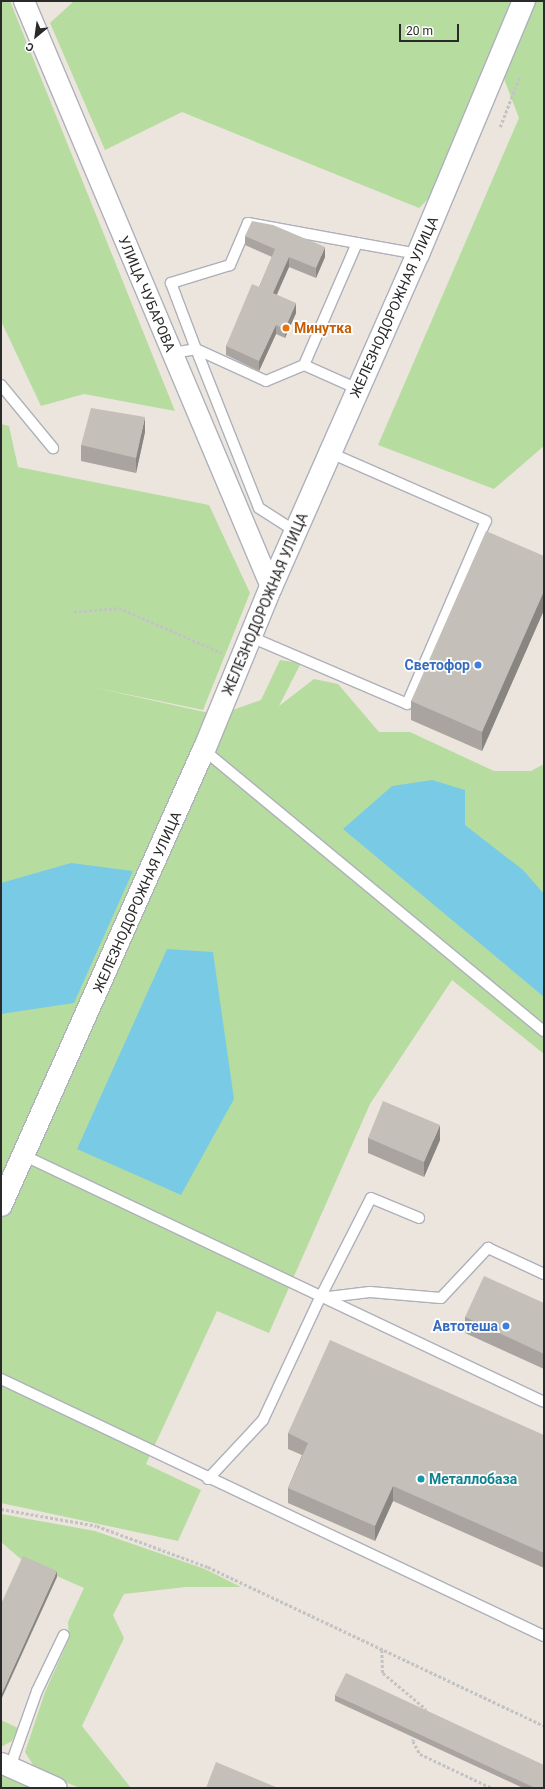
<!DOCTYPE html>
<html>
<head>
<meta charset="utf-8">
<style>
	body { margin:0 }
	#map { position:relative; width:545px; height:1789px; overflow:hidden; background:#ebe5de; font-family:Roboto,sans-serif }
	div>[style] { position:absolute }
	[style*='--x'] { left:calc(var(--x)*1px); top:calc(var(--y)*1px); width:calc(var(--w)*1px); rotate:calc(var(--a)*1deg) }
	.green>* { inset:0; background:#b6dd9f }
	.water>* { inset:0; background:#79cbe5 }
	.path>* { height:2.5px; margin-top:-1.25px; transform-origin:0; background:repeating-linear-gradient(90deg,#c3c3c3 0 3px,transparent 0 5px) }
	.roads { filter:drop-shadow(1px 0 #aeb0ba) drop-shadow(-1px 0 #aeb0ba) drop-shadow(0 1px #aeb0ba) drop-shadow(0 -1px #aeb0ba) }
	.service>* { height:10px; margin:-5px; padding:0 5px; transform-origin:5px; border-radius:5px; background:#fff }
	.minor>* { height:20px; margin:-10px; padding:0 10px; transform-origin:10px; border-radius:10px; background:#fff }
	.tertiary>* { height:22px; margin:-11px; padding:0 11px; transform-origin:11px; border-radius:11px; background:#fff }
	.wall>* { inset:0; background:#a9a49f }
	.shaded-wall>* { inset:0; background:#898682 }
	.building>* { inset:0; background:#c4bfb9 }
	.dots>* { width:11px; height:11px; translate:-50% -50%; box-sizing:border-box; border:2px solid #fff; border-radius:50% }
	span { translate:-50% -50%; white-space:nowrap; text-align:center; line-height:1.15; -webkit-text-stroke:3.5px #fff; paint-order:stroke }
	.street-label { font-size:14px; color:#2a2a2a }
	.food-label { font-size:14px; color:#c56008; font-weight:700 }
	.left { translate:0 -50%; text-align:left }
	.shop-label { font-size:14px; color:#366cbe; font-weight:700 }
	.right { translate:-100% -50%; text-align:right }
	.culture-label { font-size:14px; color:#0d838f; font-weight:700 }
	.frame { position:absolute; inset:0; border:2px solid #2a2a2a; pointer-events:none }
	.north { position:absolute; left:16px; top:16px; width:40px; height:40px; -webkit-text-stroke:3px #fff; paint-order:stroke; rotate:209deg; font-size:11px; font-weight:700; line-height:16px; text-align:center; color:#2a2a2a }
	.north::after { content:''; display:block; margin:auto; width:14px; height:18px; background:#2a2a2a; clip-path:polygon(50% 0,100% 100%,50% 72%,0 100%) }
	.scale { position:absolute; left:399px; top:24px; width:60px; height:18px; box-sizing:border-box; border:2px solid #2a2a2a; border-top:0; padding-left:5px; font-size:12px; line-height:14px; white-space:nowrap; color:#2a2a2a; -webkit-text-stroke:3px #fff; paint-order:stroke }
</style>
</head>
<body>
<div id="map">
	<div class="green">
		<div style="clip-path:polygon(1px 1px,10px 1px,175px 411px,84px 394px,41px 406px,1px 321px)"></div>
		<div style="clip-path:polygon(74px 1px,514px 1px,431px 196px,419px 208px,182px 112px,105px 150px,50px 23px)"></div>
		<div style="clip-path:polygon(534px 1px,544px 1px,544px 446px,494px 489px,378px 445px,519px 118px,503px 76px)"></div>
		<div style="clip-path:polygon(1px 424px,9px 426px,18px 467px,209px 505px,250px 593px,203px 710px,92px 687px,218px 715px,261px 700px,280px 660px,301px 663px,279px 706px,314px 679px,338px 684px,379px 732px,410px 732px,494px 771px,531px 771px,544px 764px,544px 1054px,452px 980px,370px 1104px,269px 1333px,217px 1311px,146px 1464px,201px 1490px,178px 1541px,1px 1503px)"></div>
		<div style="clip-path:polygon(1px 1514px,95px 1531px,205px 1569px,241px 1587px,186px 1587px,124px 1594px,113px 1615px,124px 1638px,82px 1726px,131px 1788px,80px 1788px,47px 1775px,33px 1765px,25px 1752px,45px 1692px,69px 1639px,68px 1622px,84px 1588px,23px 1561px,1px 1542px)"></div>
		<div style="clip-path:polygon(1px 1720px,18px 1728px,12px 1741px,1px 1747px)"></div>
		<div style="clip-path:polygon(1px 1772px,39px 1788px,1px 1788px)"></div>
	</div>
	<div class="water">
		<div style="clip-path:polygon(432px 780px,465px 790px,465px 825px,523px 870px,544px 894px,544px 997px,343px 829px,392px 786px)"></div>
		<div style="clip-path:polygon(71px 863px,133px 871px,74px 1003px,1px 1014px,1px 883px)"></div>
		<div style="clip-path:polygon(167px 949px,213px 952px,234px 1099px,181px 1195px,77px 1149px)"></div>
	</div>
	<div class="path">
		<div style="--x:500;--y:127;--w:53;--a:-68.8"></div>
		<div style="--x:74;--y:612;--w:45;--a:-5.1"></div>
		<div style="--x:119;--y:608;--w:112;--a:23.6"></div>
		<div style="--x:1;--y:1509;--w:97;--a:10"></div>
		<div style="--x:97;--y:1526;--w:118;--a:20.3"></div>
		<div style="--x:208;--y:1567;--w:372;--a:25.3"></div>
		<div style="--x:382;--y:1650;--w:23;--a:88"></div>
		<div style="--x:383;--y:1673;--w:56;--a:39.9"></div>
		<div style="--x:426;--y:1709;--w:3;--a:108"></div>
		<div style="--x:416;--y:1735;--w:7;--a:117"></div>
		<div style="--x:413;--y:1741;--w:15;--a:62"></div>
		<div style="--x:420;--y:1754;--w:80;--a:25.3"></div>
	</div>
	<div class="roads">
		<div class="service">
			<div style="--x:357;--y:243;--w:111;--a:-169.6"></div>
			<div style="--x:248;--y:223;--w:46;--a:113.2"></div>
			<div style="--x:230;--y:265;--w:62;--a:163"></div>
			<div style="--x:171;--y:283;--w:71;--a:69.3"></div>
			<div style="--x:196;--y:349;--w:77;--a:24.6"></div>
			<div style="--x:266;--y:381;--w:41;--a:-22.8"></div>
			<div style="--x:304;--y:365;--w:133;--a:-66.5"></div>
			<div style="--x:357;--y:243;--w:62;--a:10.2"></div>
			<div style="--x:172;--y:353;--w:24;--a:-9"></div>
			<div style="--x:196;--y:349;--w:171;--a:68.4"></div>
			<div style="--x:259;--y:508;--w:43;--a:32.6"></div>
			<div style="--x:304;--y:365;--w:59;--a:24"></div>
			<div style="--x:1;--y:385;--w:82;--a:50.5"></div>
			<div style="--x:251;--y:637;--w:170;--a:23.2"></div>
			<div style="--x:407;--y:704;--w:199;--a:-66.7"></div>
			<div style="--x:486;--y:521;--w:170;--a:-156.4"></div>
			<div style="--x:204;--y:750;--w:441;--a:39.6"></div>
			<div style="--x:25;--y:1156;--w:574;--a:25.36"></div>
			<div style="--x:320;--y:1298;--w:50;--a:-6.8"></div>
			<div style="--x:370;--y:1292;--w:71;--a:4.8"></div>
			<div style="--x:441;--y:1298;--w:69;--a:-46.8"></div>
			<div style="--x:488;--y:1248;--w:62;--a:24.9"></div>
			<div style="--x:1;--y:1379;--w:601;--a:25.33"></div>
			<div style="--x:208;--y:1479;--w:81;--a:-47"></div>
			<div style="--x:263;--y:1420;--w:135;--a:-65"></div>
			<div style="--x:320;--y:1298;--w:112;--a:-63"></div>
			<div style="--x:371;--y:1198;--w:52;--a:22.6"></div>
			<div style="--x:10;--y:1767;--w:81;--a:-70.4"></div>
			<div style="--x:37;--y:1691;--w:62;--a:-64.3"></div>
		</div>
		<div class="minor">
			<div style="--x:24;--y:1;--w:636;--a:67.14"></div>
			<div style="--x:1;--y:1763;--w:61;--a:24.1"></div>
		</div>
		<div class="tertiary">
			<div style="--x:1;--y:1205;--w:498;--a:-66"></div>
			<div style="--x:204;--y:750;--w:176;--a:-67.7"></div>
			<div style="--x:271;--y:587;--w:364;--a:-66.2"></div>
			<div style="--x:418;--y:254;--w:274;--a:-67.3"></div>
		</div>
	</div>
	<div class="wall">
		<div style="clip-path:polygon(245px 236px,325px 257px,316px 278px,289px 267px,277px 295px,296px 313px,285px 338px,276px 334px,259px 371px,226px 355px,226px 346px,259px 287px,272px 257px,245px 245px)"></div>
		<div style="clip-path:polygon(145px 432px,136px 473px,81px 461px,81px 445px)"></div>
		<div style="clip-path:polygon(544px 556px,544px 610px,482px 751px,411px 720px,411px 701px)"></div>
		<div style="clip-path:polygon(368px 1138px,440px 1140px,424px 1177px,368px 1153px)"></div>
		<div style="clip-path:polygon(544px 1303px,544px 1369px,465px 1333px,465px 1317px)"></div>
		<div style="clip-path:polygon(288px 1433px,544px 1435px,544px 1568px,393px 1501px,375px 1541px,288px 1503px,288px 1488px,302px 1455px,288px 1449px)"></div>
		<div style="clip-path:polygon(335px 1695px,544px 1788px,523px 1788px,335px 1701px)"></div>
	</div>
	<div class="shaded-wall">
		<div style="clip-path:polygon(325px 247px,325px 257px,316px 278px,316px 268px)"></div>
		<div style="clip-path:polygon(289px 257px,289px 267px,273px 302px,273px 293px)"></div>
		<div style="clip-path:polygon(296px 303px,296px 313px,285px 338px,285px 329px)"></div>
		<div style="clip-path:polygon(276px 325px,276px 334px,259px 371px,259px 361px)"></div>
		<div style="clip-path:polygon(145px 417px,145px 432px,136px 473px,136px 458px)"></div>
		<div style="clip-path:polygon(544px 591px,544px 610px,482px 751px,482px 732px)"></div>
		<div style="clip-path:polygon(440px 1125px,440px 1140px,424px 1177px,424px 1162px)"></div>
		<div style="clip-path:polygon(393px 1486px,393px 1501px,375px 1541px,375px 1526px)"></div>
		<div style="clip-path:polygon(57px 1571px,57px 1577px,1px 1700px,1px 1695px)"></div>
	</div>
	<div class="building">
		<div style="clip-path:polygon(252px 221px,273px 225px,325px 247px,316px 268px,289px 257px,273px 293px,296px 303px,285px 329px,276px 325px,259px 361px,226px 346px,252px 284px,259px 287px,275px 249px,245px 236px)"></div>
		<div style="clip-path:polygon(91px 408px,145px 417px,136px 458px,81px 445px)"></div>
		<div style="clip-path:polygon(486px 531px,544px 556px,544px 591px,482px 732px,411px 701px)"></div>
		<div style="clip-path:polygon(383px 1101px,440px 1125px,424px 1162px,368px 1138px)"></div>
		<div style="clip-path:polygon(484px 1276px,544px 1303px,544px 1354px,465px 1317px)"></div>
		<div style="clip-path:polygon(330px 1340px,544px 1435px,544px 1553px,393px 1486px,375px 1526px,288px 1488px,308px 1443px,288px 1433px)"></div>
		<div style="clip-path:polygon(23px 1556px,57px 1571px,1px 1695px,1px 1604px)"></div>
		<div style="clip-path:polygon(346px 1673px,544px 1765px,544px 1788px,535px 1788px,335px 1695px)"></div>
		<div style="clip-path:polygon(216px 1762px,278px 1788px,206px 1788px)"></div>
	</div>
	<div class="dots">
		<div style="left:286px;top:328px;background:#e8710a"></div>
		<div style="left:478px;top:665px;background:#3f7fe0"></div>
		<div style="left:506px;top:1326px;background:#3f7fe0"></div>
		<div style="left:421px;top:1479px;background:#0f9aa8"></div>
	</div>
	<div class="street-label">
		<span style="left:147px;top:294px;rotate:67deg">УЛИЦА ЧУБАРОВА</span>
		<span style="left:394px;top:307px;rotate:-66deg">ЖЕЛЕЗНОДОРОЖНАЯ УЛИЦА</span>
		<span style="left:265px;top:604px;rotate:-67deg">ЖЕЛЕЗНОДОРОЖНАЯ УЛИЦА</span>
		<span style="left:137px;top:902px;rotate:-66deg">ЖЕЛЕЗНОДОРОЖНАЯ УЛИЦА</span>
	</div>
	<div class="food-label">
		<span class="left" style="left:294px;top:328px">Минутка</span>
	</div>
	<div class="shop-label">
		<span class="right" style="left:470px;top:665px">Светофор</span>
		<span class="right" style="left:498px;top:1326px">Автотеша</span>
	</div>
	<div class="culture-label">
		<span class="left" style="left:429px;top:1479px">Металлобаза</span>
	</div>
	<div class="frame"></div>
	<div class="north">С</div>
	<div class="scale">20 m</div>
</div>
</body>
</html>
